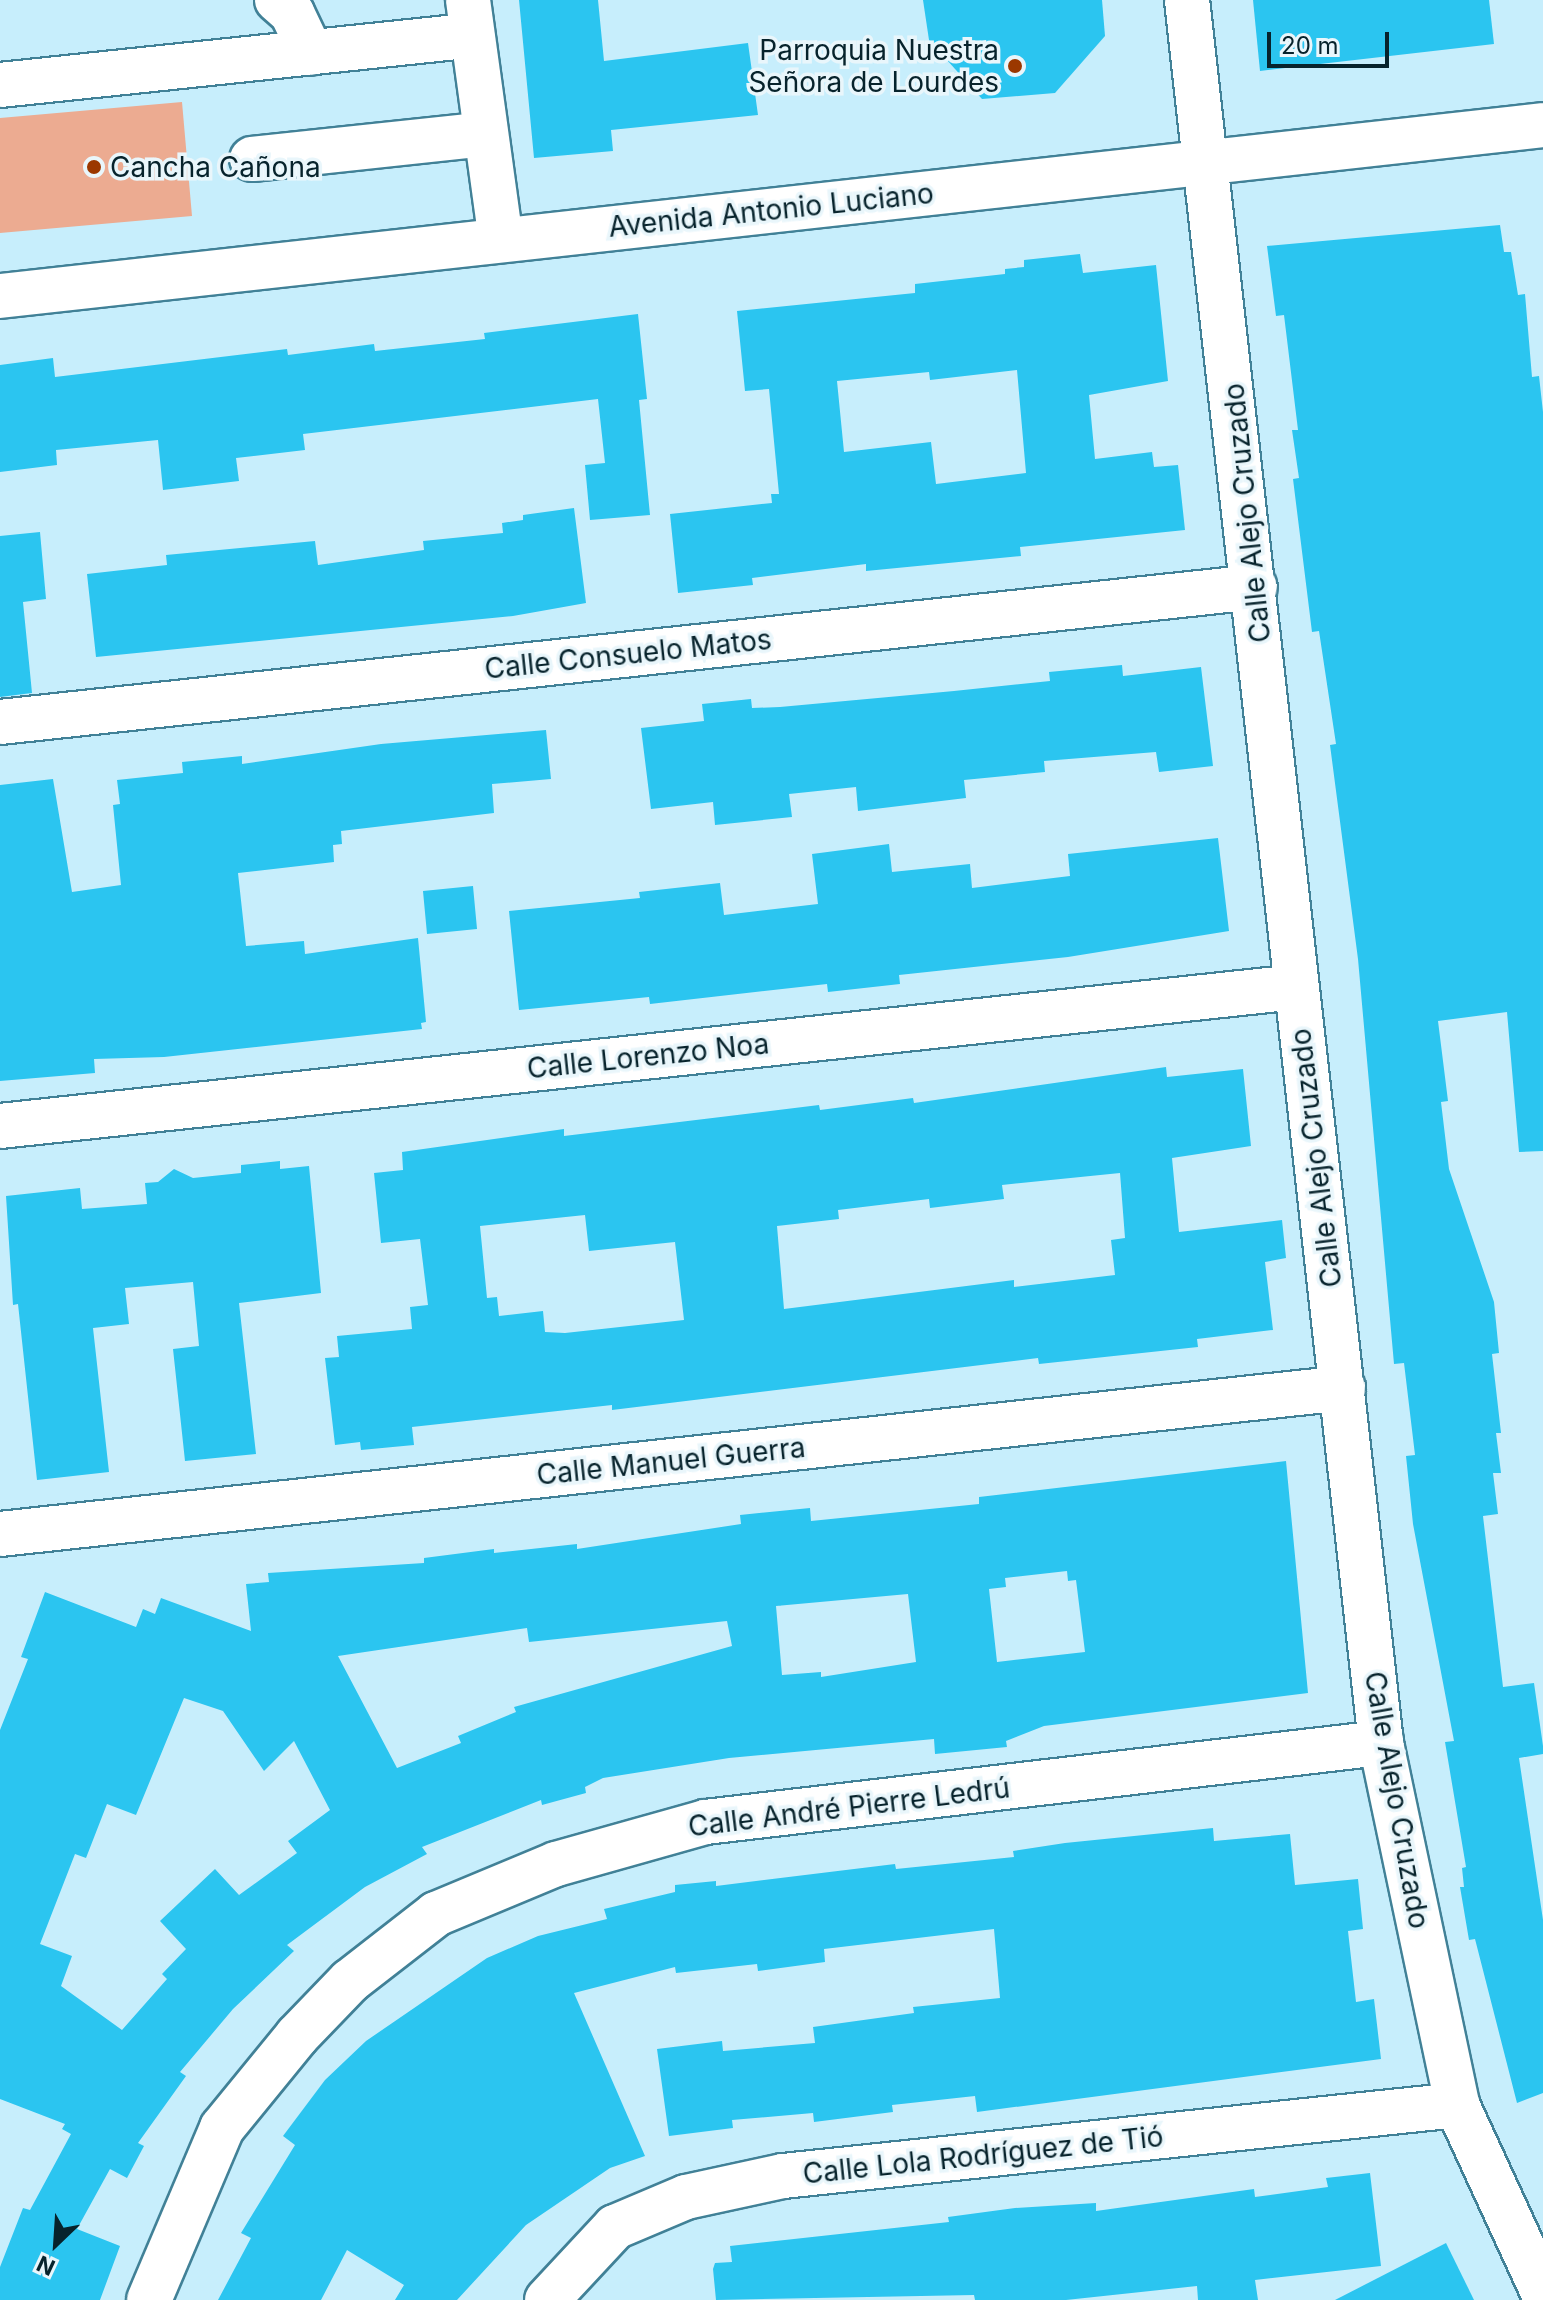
<!DOCTYPE html>
<html>
<head>
<meta charset="utf-8">
<style>
	body { margin:0 }
	#map { position:relative; width:1543px; height:2300px; overflow:hidden; background:#c7eefc; font-family:Inter,sans-serif }
	div>[style] { position:absolute }
	[style*='--x'] { left:calc(var(--x)*1px); top:calc(var(--y)*1px); width:calc(var(--w)*1px); rotate:calc(var(--a)*1deg) }
	.green>* { inset:0; background:#ecab91 }
	.building>* { inset:0; background:#2bc5f0 }
	.roads { filter:drop-shadow(2px 0 #418197) drop-shadow(-2px 0 #418197) drop-shadow(0 2px #418197) drop-shadow(0 -2px #418197) }
	.minor>* { height:44px; margin:-22px; padding:0 22px; transform-origin:22px; border-radius:22px; background:#fff }
	.dots>* { width:22px; height:22px; translate:-50% -50%; box-sizing:border-box; border:4px solid #e9f6fb; border-radius:50% }
	span { translate:-50% -50%; white-space:nowrap; text-align:center; line-height:1.15; -webkit-text-stroke:7px #e9f6fb; paint-order:stroke }
	.poi-label { font-size:28px; color:#07232c }
	.right { translate:-100% -50%; text-align:right }
	.left { translate:0 -50%; text-align:left }
	.street-label { font-size:28px; color:#07232c }
	.north { position:absolute; left:16px; top:2204px; width:80px; height:80px; -webkit-text-stroke:6px #e9f6fb; paint-order:stroke; rotate:205deg; font-size:22px; font-weight:700; line-height:32px; text-align:center; color:#07232c }
	.north::after { content:''; display:block; margin:auto; width:28px; height:36px; background:#07232c; clip-path:polygon(50% 0,100% 100%,50% 72%,0 100%) }
	.scale { position:absolute; left:1267px; top:32px; width:122px; height:36px; box-sizing:border-box; border:4px solid #07232c; border-top:0; padding-left:10px; font-size:24px; line-height:28px; white-space:nowrap; color:#07232c; -webkit-text-stroke:6px #e9f6fb; paint-order:stroke }
</style>
</head>
<body>
<div id="map">
	<div class="green">
		<div style="clip-path:polygon(182px 102px,192px 216px,0 233px,0 118px)"></div>
	</div>
	<div class="building">
		<div style="clip-path:polygon(519px 0,598px 0,604px 61px,748px 43px,758px 115px,611px 130px,613px 151px,534px 158px)"></div>
		<div style="clip-path:polygon(923px 0,1102px 0,1105px 36px,1055px 93px,982px 99px,929px 40px)"></div>
		<div style="clip-path:polygon(1253px 0,1489px 0,1494px 44px,1260px 71px)"></div>
		<div style="clip-path:polygon(1500px 225px,1504px 252px,1511px 252px,1518px 295px,1525px 294px,1532px 377px,1539px 376px,1543px 412px,1543px 1151px,1519px 1152px,1507px 1012px,1438px 1021px,1448px 1101px,1441px 1102px,1449px 1169px,1494px 1302px,1499px 1353px,1492px 1354px,1501px 1433px,1496px 1433px,1501px 1473px,1493px 1473px,1498px 1514px,1483px 1516px,1503px 1687px,1534px 1683px,1543px 1746px,1543px 1754px,1519px 1758px,1543px 1920px,1543px 2093px,1517px 2103px,1475px 1939px,1469px 1940px,1460px 1887px,1464px 1887px,1462px 1868px,1466px 1867px,1445px 1742px,1454px 1741px,1413px 1524px,1406px 1456px,1415px 1455px,1404px 1363px,1394px 1364px,1358px 959px,1330px 745px,1336px 744px,1319px 631px,1312px 632px,1293px 479px,1299px 478px,1292px 430px,1298px 430px,1284px 315px,1276px 316px,1267px 246px)"></div>
		<div style="clip-path:polygon(evenodd,1080px 254px,1083px 273px,1156px 265px,1168px 381px,1089px 395px,1095px 459px,1152px 452px,1154px 467px,1178px 465px,1185px 530px,1020px 547px,1021px 556px,866px 571px,866px 564px,752px 578px,753px 585px,678px 593px,670px 514px,772px 503px,771px 494px,779px 494px,769px 389px,745px 391px,737px 311px,915px 293px,915px 284px,1005px 274px,1005px 269px,1024px 267px,1024px 260px,1080px 254px,1017px 370px,1026px 473px,936px 484px,931px 442px,844px 452px,837px 381px,929px 372px,930px 380px,1017px 370px)"></div>
		<div style="clip-path:polygon(638px 314px,647px 399px,639px 400px,650px 515px,590px 520px,585px 465px,605px 463px,598px 399px,303px 434px,305px 450px,236px 458px,239px 481px,163px 490px,158px 440px,56px 450px,57px 465px,0 472px,0 365px,53px 358px,55px 377px,287px 349px,288px 355px,374px 344px,375px 351px,485px 339px,484px 333px)"></div>
		<div style="clip-path:polygon(574px 508px,586px 603px,513px 616px,96px 657px,87px 574px,167px 565px,166px 555px,315px 541px,318px 565px,424px 550px,423px 541px,503px 533px,502px 523px,523px 520px,523px 515px)"></div>
		<div style="clip-path:polygon(40px 532px,46px 599px,23px 602px,32px 693px,0 697px,0 536px)"></div>
		<div style="clip-path:polygon(1122px 665px,1123px 676px,1201px 667px,1213px 766px,1159px 772px,1156px 752px,1044px 761px,1045px 772px,964px 780px,966px 798px,858px 811px,856px 787px,789px 794px,792px 817px,715px 825px,713px 802px,651px 809px,641px 728px,704px 721px,702px 704px,751px 699px,752px 708px,780px 707px,954px 691px,1050px 681px,1049px 672px)"></div>
		<div style="clip-path:polygon(546px 730px,551px 779px,492px 784px,494px 813px,341px 831px,342px 844px,333px 845px,334px 862px,238px 873px,246px 946px,304px 941px,305px 954px,418px 938px,426px 1022px,421px 1023px,422px 1029px,164px 1057px,94px 1059px,95px 1073px,0 1081px,0 785px,53px 779px,72px 892px,121px 885px,113px 805px,120px 804px,117px 780px,183px 773px,182px 762px,242px 756px,242px 764px,381px 744px)"></div>
		<div style="clip-path:polygon(1218px 838px,1229px 931px,1068px 957px,899px 975px,900px 984px,828px 992px,827px 984px,650px 1004px,649px 997px,519px 1010px,509px 911px,640px 898px,639px 892px,720px 883px,724px 915px,818px 904px,812px 854px,889px 844px,892px 872px,970px 864px,972px 888px,1070px 876px,1068px 854px)"></div>
		<div style="clip-path:polygon(473px 886px,477px 929px,427px 934px,423px 891px)"></div>
		<div style="clip-path:polygon(evenodd,1166px 1067px,1167px 1077px,1243px 1069px,1251px 1146px,1172px 1158px,1179px 1232px,1282px 1220px,1286px 1258px,1265px 1262px,1273px 1330px,1197px 1339px,1198px 1347px,1039px 1364px,1038px 1358px,612px 1410px,612px 1405px,412px 1427px,414px 1445px,361px 1450px,360px 1442px,335px 1445px,325px 1358px,339px 1357px,337px 1336px,412px 1329px,410px 1307px,428px 1305px,420px 1239px,381px 1243px,374px 1173px,403px 1170px,402px 1152px,564px 1129px,564px 1136px,819px 1105px,820px 1110px,913px 1098px,914px 1103px,1166px 1067px,1120px 1173px,1125px 1238px,1111px 1240px,1115px 1275px,1014px 1287px,1014px 1280px,784px 1309px,777px 1226px,839px 1219px,838px 1210px,929px 1199px,930px 1208px,1004px 1199px,1002px 1185px,1120px 1173px,1166px 1067px,585px 1215px,589px 1251px,675px 1242px,684px 1320px,565px 1333px,545px 1332px,543px 1311px,499px 1316px,497px 1297px,487px 1298px,480px 1226px,585px 1215px)"></div>
		<div style="clip-path:polygon(280px 1161px,280px 1169px,309px 1166px,321px 1293px,239px 1303px,256px 1454px,185px 1461px,173px 1349px,199px 1346px,193px 1282px,125px 1288px,129px 1324px,93px 1328px,109px 1472px,37px 1480px,18px 1304px,13px 1305px,6px 1196px,80px 1188px,82px 1209px,147px 1204px,145px 1183px,158px 1182px,174px 1169px,193px 1178px,241px 1173px,241px 1165px)"></div>
		<div style="clip-path:polygon(evenodd,1286px 1461px,1308px 1693px,1044px 1726px,1006px 1741px,1007px 1747px,935px 1754px,934px 1739px,729px 1758px,603px 1778px,585px 1787px,586px 1793px,542px 1805px,541px 1800px,422px 1847px,427px 1854px,365px 1887px,287px 1945px,294px 1951px,233px 2009px,180px 2072px,186px 2076px,138px 2143px,144px 2146px,127px 2178px,110px 2169px,77px 2229px,120px 2246px,100px 2300px,0 2300px,0 2267px,23px 2208px,30px 2210px,71px 2134px,62px 2129px,65px 2124px,0 2099px,0 1730px,28px 1659px,21px 1657px,45px 1592px,136px 1627px,143px 1609px,155px 1614px,161px 1598px,251px 1631px,246px 1584px,269px 1582px,268px 1573px,424px 1563px,424px 1558px,494px 1549px,494px 1553px,577px 1544px,577px 1549px,741px 1524px,740px 1515px,810px 1508px,811px 1521px,979px 1504px,979px 1497px,1286px 1461px,1067px 1571px,1068px 1581px,1076px 1580px,1085px 1652px,997px 1662px,989px 1589px,1006px 1587px,1005px 1578px,1067px 1571px,1286px 1461px,908px 1594px,916px 1662px,821px 1677px,821px 1672px,782px 1675px,776px 1606px,908px 1594px,1286px 1461px,727px 1621px,732px 1646px,514px 1707px,516px 1712px,458px 1736px,461px 1743px,397px 1768px,338px 1656px,527px 1628px,529px 1642px,727px 1621px,1286px 1461px,184px 1698px,223px 1711px,264px 1771px,294px 1741px,330px 1810px,288px 1841px,297px 1853px,239px 1895px,215px 1869px,160px 1921px,186px 1949px,162px 1974px,167px 1979px,122px 2030px,61px 1986px,72px 1956px,40px 1944px,75px 1854px,86px 1858px,107px 1804px,136px 1815px,184px 1698px)"></div>
		<div style="clip-path:polygon(1213px 1828px,1214px 1841px,1290px 1834px,1295px 1885px,1358px 1879px,1363px 1929px,1348px 1931px,1356px 2002px,1374px 1999px,1381px 2059px,977px 2112px,975px 2096px,892px 2105px,893px 2112px,814px 2122px,813px 2113px,732px 2120px,733px 2128px,669px 2136px,657px 2049px,722px 2041px,723px 2051px,815px 2043px,813px 2027px,914px 2013px,913px 2007px,1000px 1998px,994px 1929px,824px 1949px,825px 1962px,758px 1971px,757px 1964px,676px 1973px,675px 1967px,574px 1993px,645px 2156px,610px 2168px,526px 2225px,457px 2300px,395px 2300px,404px 2285px,347px 2250px,321px 2300px,218px 2300px,251px 2238px,241px 2233px,295px 2145px,283px 2136px,325px 2080px,366px 2041px,487px 1958px,538px 1936px,607px 1919px,604px 1909px,675px 1892px,675px 1885px,716px 1881px,716px 1886px,895px 1864px,896px 1869px,1014px 1857px,1013px 1851px,1065px 1843px)"></div>
		<div style="clip-path:polygon(1370px 2173px,1381px 2266px,1255px 2280px,1258px 2300px,1198px 2300px,1197px 2286px,1066px 2300px,975px 2300px,974px 2295px,716px 2300px,713px 2269px,715px 2263px,732px 2262px,730px 2246px,949px 2222px,948px 2217px,1015px 2208px,1096px 2203px,1096px 2211px,1254px 2189px,1255px 2197px,1328px 2187px,1326px 2178px)"></div>
		<div style="clip-path:polygon(1446px 2243px,1474px 2300px,1335px 2300px)"></div>
	</div>
	<div class="roads">
		<div class="minor">
			<div style="--x:277;--y:0;--w:20;--a:41"></div>
			<div style="--x:292;--y:13;--w:44;--a:64.6"></div>
			<div style="--x:468;--y:0;--w:242;--a:82.2"></div>
			<div style="--x:1187;--y:0;--w:1754;--a:83.65"></div>
			<div style="--x:1381;--y:1743;--w:370;--a:78.1"></div>
			<div style="--x:1457;--y:2105;--w:206;--a:65.3"></div>
			<div style="--x:0;--y:85;--w:475;--a:-6"></div>
			<div style="--x:252;--y:159;--w:235;--a:-6.1"></div>
			<div style="--x:0;--y:296;--w:1552;--a:-6.32"></div>
			<div style="--x:0;--y:722;--w:1262;--a:-6.14"></div>
			<div style="--x:0;--y:1126;--w:1303;--a:-6.12"></div>
			<div style="--x:0;--y:1534;--w:1351;--a:-6.2"></div>
			<div style="--x:149;--y:2300;--w:187;--a:-67"></div>
			<div style="--x:222;--y:2128;--w:119;--a:-50.8"></div>
			<div style="--x:297;--y:2036;--w:76;--a:-46.1"></div>
			<div style="--x:350;--y:1981;--w:109;--a:-37.9"></div>
			<div style="--x:436;--y:1914;--w:130;--a:-22.6"></div>
			<div style="--x:556;--y:1864;--w:155;--a:-15.7"></div>
			<div style="--x:705;--y:1822;--w:681;--a:-6.67"></div>
			<div style="--x:547;--y:2300;--w:100;--a:-47"></div>
			<div style="--x:615;--y:2227;--w:77;--a:-22.9"></div>
			<div style="--x:686;--y:2197;--w:99;--a:-12.2"></div>
			<div style="--x:783;--y:2176;--w:678;--a:-6.01"></div>
		</div>
	</div>
	<div class="dots">
		<div style="left:1015px;top:66px;background:#9b3800"></div>
		<div style="left:94px;top:167px;background:#9b3800"></div>
	</div>
	<div class="poi-label">
		<span class="right" style="left:999px;top:66px">Parroquia Nuestra<br>Señora de Lourdes</span>
		<span class="left" style="left:110px;top:167px">Cancha Cañona</span>
	</div>
	<div class="street-label">
		<span style="left:771px;top:210px;rotate:-6deg">Avenida Antonio Luciano</span>
		<span style="left:1247px;top:513px;rotate:-96deg">Calle Alejo Cruzado</span>
		<span style="left:628px;top:654px;rotate:-6deg">Calle Consuelo Matos</span>
		<span style="left:648px;top:1056px;rotate:-6deg">Calle Lorenzo Noa</span>
		<span style="left:1316px;top:1158px;rotate:-97deg">Calle Alejo Cruzado</span>
		<span style="left:671px;top:1461px;rotate:-6deg">Calle Manuel Guerra</span>
		<span style="left:1397px;top:1800px;rotate:80deg">Calle Alejo Cruzado</span>
		<span style="left:849px;top:1807px;rotate:-7deg">Calle André Pierre Ledrú</span>
		<span style="left:983px;top:2155px;rotate:-6deg">Calle Lola Rodríguez de Tió</span>
	</div>
	<div class="north">N</div>
	<div class="scale">20 m</div>
</div>
</body>
</html>
